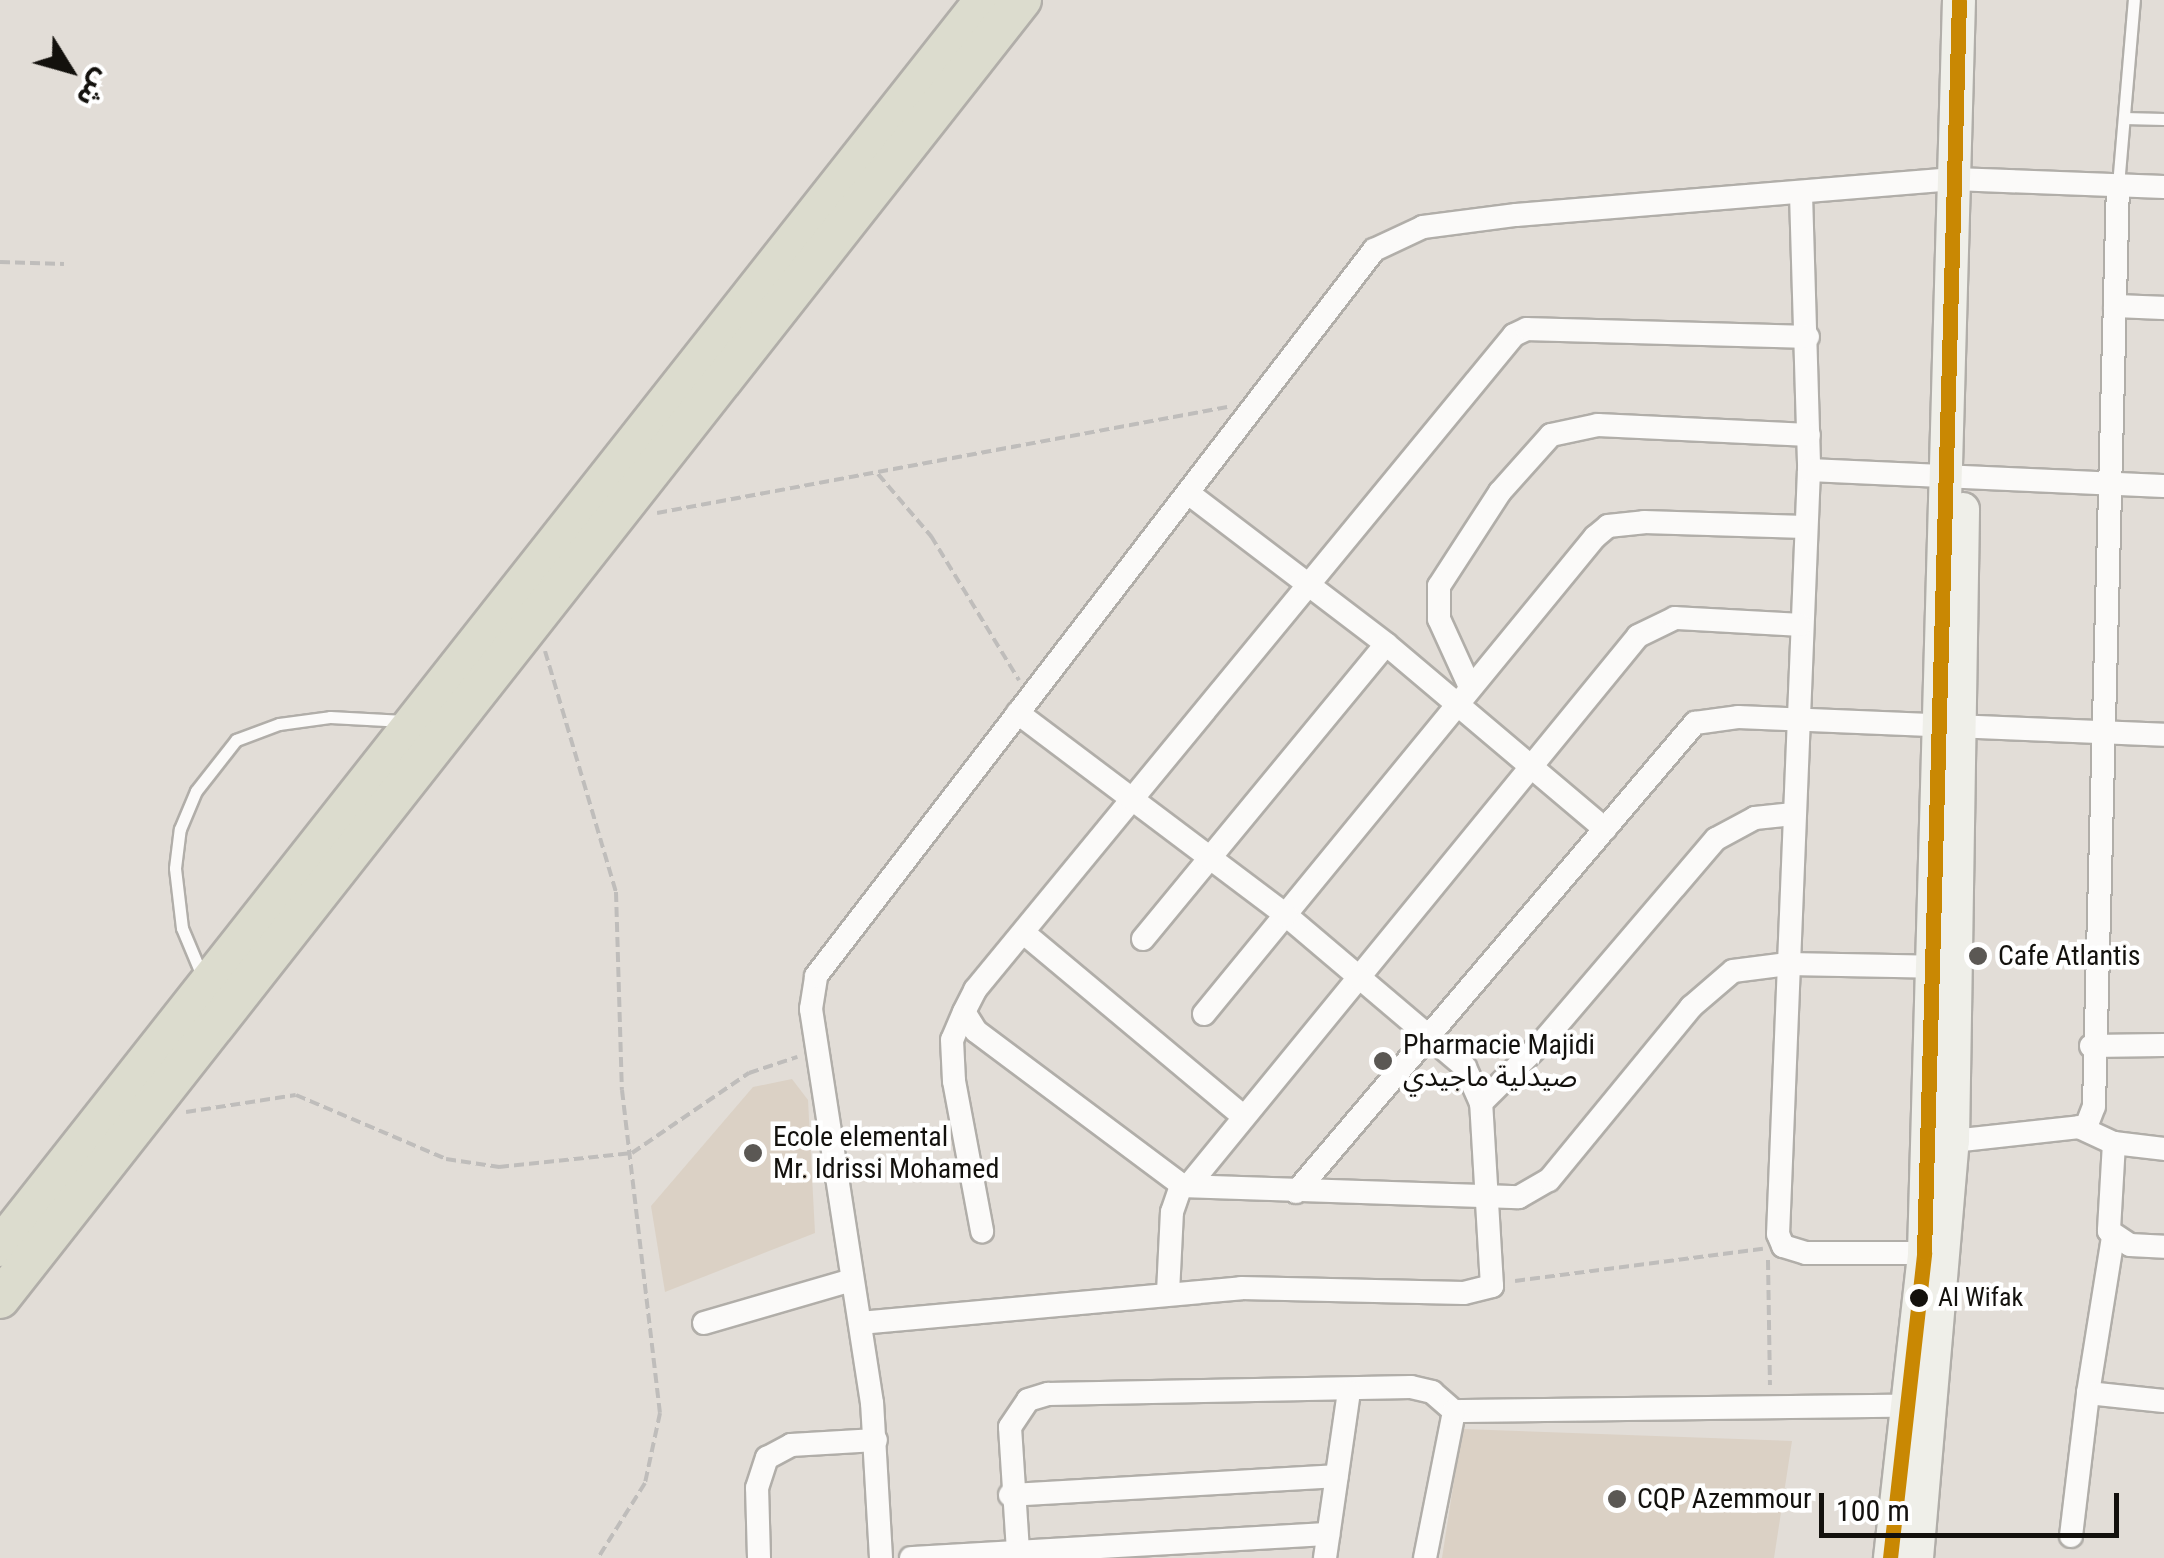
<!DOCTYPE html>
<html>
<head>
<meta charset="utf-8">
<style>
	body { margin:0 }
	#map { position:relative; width:2164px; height:1558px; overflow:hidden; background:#e2ddd7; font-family:"Roboto Condensed","Noto Sans Arabic",sans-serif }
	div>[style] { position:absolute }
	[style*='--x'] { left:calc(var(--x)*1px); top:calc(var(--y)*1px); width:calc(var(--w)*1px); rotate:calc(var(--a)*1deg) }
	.built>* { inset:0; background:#dbd1c5 }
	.path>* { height:4px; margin-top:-2px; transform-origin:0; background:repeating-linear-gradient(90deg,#bfbdbb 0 10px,transparent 0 15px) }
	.roads { filter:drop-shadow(2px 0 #b1aea9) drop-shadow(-2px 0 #b1aea9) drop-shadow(0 2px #b1aea9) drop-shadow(0 -2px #b1aea9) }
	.service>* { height:11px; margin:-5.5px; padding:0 5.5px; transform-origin:5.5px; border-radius:5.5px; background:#fbfaf9 }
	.minor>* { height:22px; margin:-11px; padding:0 11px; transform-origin:11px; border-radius:11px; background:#fbfaf9 }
	.secondary>* { height:32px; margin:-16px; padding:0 16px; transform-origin:16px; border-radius:16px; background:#efefe9 }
	.trunk>* { height:38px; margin:-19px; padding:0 19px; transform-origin:19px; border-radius:19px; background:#dcdcce }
	.bus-1>* { height:15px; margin:-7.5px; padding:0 7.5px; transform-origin:7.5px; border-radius:7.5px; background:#c98803 }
	.dots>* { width:28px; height:28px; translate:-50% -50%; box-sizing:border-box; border:5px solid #fff; border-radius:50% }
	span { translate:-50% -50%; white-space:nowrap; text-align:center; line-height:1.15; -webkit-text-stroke:9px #fff; paint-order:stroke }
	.bus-label { font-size:26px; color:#13110d }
	.left { translate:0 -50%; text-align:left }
	.poi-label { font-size:28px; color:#13110d }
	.north { position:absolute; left:20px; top:20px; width:100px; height:100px; -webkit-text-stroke:8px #fff; paint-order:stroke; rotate:127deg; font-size:28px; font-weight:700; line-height:40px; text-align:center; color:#13110d }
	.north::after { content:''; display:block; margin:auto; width:35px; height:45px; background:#13110d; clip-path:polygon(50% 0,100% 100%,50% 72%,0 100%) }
	.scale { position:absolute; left:1819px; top:1493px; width:300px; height:45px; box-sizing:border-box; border:5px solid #13110d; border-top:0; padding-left:12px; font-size:30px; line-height:35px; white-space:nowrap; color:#13110d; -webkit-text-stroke:8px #fff; paint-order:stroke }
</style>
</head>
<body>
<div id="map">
	<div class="built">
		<div style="clip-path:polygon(792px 1079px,808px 1100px,815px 1233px,665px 1292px,651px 1206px,753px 1087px)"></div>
		<div style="clip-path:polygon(1462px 1429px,1792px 1441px,1774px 1558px,1442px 1558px)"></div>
	</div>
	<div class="path">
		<div style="--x:0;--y:262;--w:64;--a:1.8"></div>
		<div style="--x:878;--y:474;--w:82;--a:49.5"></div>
		<div style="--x:931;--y:536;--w:169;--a:58.6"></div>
		<div style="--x:657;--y:513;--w:580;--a:-10.53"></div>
		<div style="--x:545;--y:651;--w:251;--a:73.6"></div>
		<div style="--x:616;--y:892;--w:198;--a:88.3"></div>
		<div style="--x:622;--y:1090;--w:325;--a:83.3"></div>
		<div style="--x:660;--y:1413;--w:72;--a:102.1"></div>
		<div style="--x:645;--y:1483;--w:89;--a:122.1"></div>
		<div style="--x:186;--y:1112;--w:111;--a:-8.8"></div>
		<div style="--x:296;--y:1095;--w:163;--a:23.1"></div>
		<div style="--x:446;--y:1159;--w:54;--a:8.6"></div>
		<div style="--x:499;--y:1167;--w:134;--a:-6"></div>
		<div style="--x:632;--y:1153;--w:142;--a:-34.4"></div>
		<div style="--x:749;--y:1073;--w:51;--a:-18.4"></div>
		<div style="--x:1768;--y:1260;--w:125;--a:89.1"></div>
		<div style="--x:1515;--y:1281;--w:250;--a:-7.4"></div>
	</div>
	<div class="roads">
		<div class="service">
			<div style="--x:2124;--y:118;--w:40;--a:1.4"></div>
			<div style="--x:2118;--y:185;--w:186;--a:-85.1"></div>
			<div style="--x:203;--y:978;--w:54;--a:-112.8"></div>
			<div style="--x:182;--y:928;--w:60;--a:-96.7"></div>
			<div style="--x:175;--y:868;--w:39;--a:-83"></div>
			<div style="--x:180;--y:829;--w:41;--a:-67.2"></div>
			<div style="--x:196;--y:791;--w:65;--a:-51.9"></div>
			<div style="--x:236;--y:740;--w:46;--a:-20.4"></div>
			<div style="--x:279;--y:724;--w:51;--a:-7.8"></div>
			<div style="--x:330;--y:717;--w:74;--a:3.1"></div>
		</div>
		<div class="minor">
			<div style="--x:1801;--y:194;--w:276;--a:88.3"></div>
			<div style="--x:1809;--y:470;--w:765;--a:92.32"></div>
			<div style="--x:1778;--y:1234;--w:13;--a:67"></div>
			<div style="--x:1783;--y:1246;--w:24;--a:17"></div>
			<div style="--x:1806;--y:1253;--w:118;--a:0"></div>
			<div style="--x:2115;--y:306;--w:49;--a:2.3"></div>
			<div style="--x:1809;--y:470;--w:355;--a:2.6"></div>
			<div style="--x:1188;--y:493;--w:249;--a:37.3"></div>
			<div style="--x:1386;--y:644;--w:287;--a:40.2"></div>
			<div style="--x:1470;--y:687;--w:75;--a:-114.5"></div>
			<div style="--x:1439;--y:619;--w:33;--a:-90"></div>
			<div style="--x:1439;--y:586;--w:112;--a:-57"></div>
			<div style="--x:1500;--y:492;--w:76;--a:-48.2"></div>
			<div style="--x:1551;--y:435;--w:48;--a:-12"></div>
			<div style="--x:1598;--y:425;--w:211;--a:2.7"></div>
			<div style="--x:1024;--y:933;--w:284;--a:39.9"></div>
			<div style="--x:1143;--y:939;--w:382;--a:-50.5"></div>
			<div style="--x:964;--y:1012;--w:30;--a:113"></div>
			<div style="--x:952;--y:1040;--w:41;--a:87.2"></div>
			<div style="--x:954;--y:1081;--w:153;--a:79.4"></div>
			<div style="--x:1204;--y:1014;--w:617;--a:-50.66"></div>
			<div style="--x:1595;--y:537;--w:17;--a:-40"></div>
			<div style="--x:1608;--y:526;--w:36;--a:-6"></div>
			<div style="--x:1644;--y:522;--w:161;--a:1.8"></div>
			<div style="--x:2091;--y:1046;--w:73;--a:-0.8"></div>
			<div style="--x:1481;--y:1103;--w:91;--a:-45"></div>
			<div style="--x:1545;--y:1039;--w:263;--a:-49.5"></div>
			<div style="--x:1716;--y:839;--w:44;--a:-28.3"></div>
			<div style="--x:1755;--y:818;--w:36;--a:-6"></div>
			<div style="--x:2086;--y:1127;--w:22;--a:-69"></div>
			<div style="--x:2094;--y:1106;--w:921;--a:-88.51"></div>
			<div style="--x:1953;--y:1141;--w:127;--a:-6.3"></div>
			<div style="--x:2079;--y:1127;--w:38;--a:25"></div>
			<div style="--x:2114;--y:1143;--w:50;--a:6.8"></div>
			<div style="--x:2114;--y:1143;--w:88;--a:93.3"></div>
			<div style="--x:2109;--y:1231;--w:25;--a:34"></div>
			<div style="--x:2130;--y:1245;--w:34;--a:3"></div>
			<div style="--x:1189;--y:1185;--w:709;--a:-50.72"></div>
			<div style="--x:1638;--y:636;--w:41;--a:-25.9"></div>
			<div style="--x:1675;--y:618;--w:125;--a:3.2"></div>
			<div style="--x:1183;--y:1186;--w:259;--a:-143.2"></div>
			<div style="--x:976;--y:1031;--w:22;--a:-122"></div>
			<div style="--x:964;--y:1012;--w:25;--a:-63"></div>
			<div style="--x:975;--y:990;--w:848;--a:-50.55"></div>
			<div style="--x:1514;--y:335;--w:14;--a:-25"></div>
			<div style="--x:1527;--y:329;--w:281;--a:1.6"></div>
			<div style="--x:1296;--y:1192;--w:616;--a:-49.61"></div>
			<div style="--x:1695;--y:723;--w:43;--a:-7.9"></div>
			<div style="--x:1738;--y:717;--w:426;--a:2.4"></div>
			<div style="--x:2113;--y:1237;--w:158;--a:99.1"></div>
			<div style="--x:2088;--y:1393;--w:76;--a:6"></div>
			<div style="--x:1168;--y:1293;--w:81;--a:-87.2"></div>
			<div style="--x:1172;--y:1212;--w:28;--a:-71"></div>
			<div style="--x:1181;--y:1186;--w:338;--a:1.9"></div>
			<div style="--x:1519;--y:1197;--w:34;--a:-30"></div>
			<div style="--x:1549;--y:1180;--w:224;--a:-50.6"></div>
			<div style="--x:1691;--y:1007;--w:55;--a:-40.6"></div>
			<div style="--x:1733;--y:971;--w:55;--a:-7.3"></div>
			<div style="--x:1788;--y:964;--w:159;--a:1.1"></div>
			<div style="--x:704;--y:1323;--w:154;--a:-16.2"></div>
			<div style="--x:860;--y:1323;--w:383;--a:-5.2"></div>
			<div style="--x:1241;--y:1288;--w:223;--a:1.3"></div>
			<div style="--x:1464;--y:1293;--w:29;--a:-14"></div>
			<div style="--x:1492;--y:1286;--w:183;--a:-93.4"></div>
			<div style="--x:1481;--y:1103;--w:39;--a:-114"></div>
			<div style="--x:1465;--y:1067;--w:235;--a:-139.7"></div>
			<div style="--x:1286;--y:915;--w:336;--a:-143"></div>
			<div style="--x:1010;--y:1495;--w:327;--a:-3.3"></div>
			<div style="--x:2071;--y:1536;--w:144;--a:-83.2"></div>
			<div style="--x:1018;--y:1551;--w:124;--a:-93.7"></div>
			<div style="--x:1010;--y:1427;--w:32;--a:-56"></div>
			<div style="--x:1028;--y:1400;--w:21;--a:-17"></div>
			<div style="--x:1048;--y:1394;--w:363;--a:-1.1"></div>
			<div style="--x:1411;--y:1387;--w:22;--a:13"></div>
			<div style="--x:1432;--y:1392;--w:29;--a:41"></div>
			<div style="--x:1454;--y:1411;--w:468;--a:-0.7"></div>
			<div style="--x:759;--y:1558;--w:70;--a:-91.6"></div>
			<div style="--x:757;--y:1488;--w:32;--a:-72"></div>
			<div style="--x:767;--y:1458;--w:27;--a:-28"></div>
			<div style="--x:791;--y:1445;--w:85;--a:-3.4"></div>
			<div style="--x:881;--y:1558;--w:155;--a:-93.3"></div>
			<div style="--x:872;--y:1403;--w:399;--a:-98.8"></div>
			<div style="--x:811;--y:1009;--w:33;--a:-81"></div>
			<div style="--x:816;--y:976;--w:916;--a:-52.45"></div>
			<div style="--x:1374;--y:250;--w:54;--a:-25.1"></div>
			<div style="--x:1423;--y:227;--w:94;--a:-7.4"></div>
			<div style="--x:1516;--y:215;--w:439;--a:-4.7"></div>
			<div style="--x:1954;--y:179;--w:210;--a:2.2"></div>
			<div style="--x:911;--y:1558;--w:418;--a:-3.3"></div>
			<div style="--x:1325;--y:1558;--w:168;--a:-81.8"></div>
			<div style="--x:1425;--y:1558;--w:150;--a:-78.8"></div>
		</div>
		<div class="secondary">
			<div style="--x:1890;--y:1558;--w:307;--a:-83.6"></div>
			<div style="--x:1924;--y:1253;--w:1253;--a:-88.4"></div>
			<div style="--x:1917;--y:1558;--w:419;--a:-85.1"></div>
			<div style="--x:1953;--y:1141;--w:632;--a:-89.09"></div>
		</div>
		<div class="trunk">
			<div style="--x:0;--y:1247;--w:1588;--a:-51.72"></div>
			<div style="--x:0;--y:1299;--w:1653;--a:-51.81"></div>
		</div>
	</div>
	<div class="bus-1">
		<div style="--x:1890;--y:1558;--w:307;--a:-83.6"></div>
		<div style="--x:1924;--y:1253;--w:1253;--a:-88.4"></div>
	</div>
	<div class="dots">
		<div style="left:1978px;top:956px;background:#5b5854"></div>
		<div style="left:1383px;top:1061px;background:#5b5854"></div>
		<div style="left:753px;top:1153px;background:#5b5854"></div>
		<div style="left:1919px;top:1298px;background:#13110d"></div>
		<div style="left:1617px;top:1499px;background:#5b5854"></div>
	</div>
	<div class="bus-label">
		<span class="left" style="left:1938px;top:1298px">Al Wifak</span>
	</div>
	<div class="poi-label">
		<span class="left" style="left:1998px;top:956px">Cafe Atlantis</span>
		<span class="left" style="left:1403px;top:1061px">Pharmacie Majidi<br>صيدلية ماجيدي</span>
		<span class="left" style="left:773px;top:1153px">Ecole elemental<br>Mr. Idrissi Mohamed</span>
		<span class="left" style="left:1637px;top:1499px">CQP Azemmour</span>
	</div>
	<div class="north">ش</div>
	<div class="scale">100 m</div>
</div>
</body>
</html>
